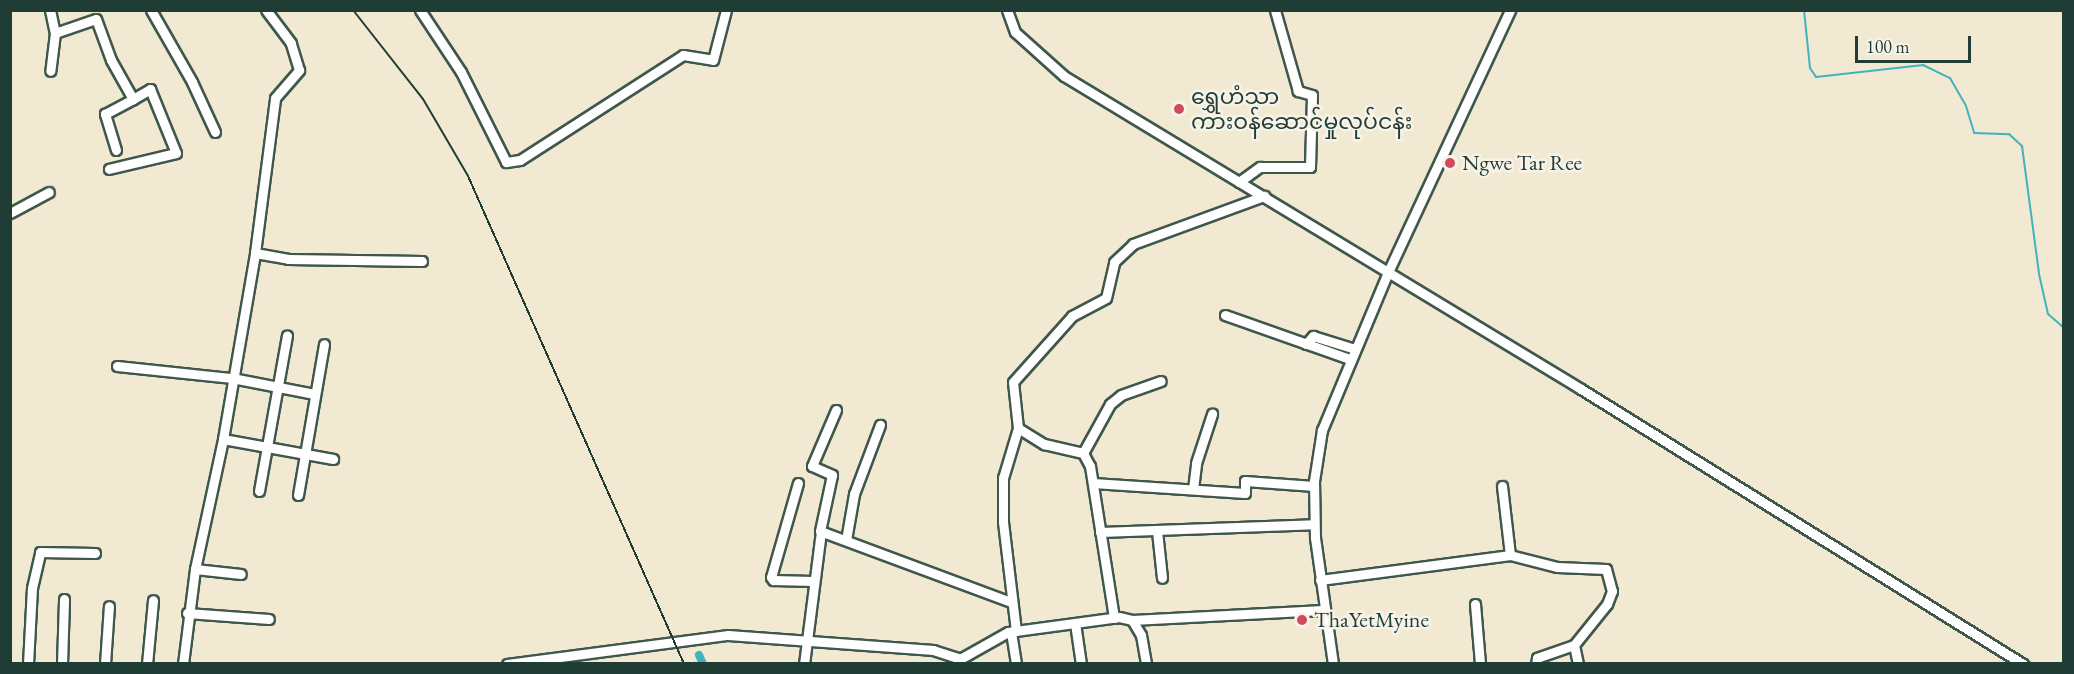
<!DOCTYPE html>
<html>
<head>
<meta charset="utf-8">
<style>
	body { margin:0 }
	#map { position:relative; width:2074px; height:674px; overflow:hidden; background:#f2e9d3; font-family:"EB Garamond","Noto Sans Myanmar",serif }
	div>[style] { position:absolute }
	[style*='--x'] { left:calc(var(--x)*1px); top:calc(var(--y)*1px); width:calc(var(--w)*1px); rotate:calc(var(--a)*1deg) }
	.stream>* { height:2px; margin:-1px; padding:0 1px; transform-origin:1px; border-radius:1px; background:#43b3bb }
	.canal>* { height:8px; margin:-4px; padding:0 4px; transform-origin:4px; border-radius:4px; background:#43b3bb }
	.roads { filter:drop-shadow(2px 0 #3f574c) drop-shadow(-2px 0 #3f574c) drop-shadow(0 2px #3f574c) drop-shadow(0 -2px #3f574c) }
	.minor>* { height:9px; margin:-4.5px; padding:0 4.5px; transform-origin:4.5px; border-radius:4.5px; background:#fff }
	.rail>* { height:2px; margin:-1px; padding:0 1px; transform-origin:1px; border-radius:1px; background:#1f3d34 }
	.dots>* { width:16px; height:16px; translate:-50% -50%; box-sizing:border-box; border:3px solid #f7f3e8; border-radius:50% }
	span { translate:-50% -50%; white-space:nowrap; text-align:center; line-height:1.15; -webkit-text-stroke:5px #f7f3e8; paint-order:stroke }
	.poi-label { font-size:22px; color:#1f3d34 }
	.left { translate:0 -50%; text-align:left }
	.frame { position:absolute; inset:0; border:12px solid #1f3d34; pointer-events:none }
	.scale { position:absolute; left:1855px; top:36px; width:116px; height:27px; box-sizing:border-box; border:3px solid #1f3d34; border-top:0; padding-left:8px; font-size:18px; line-height:21px; white-space:nowrap; color:#1f3d34; -webkit-text-stroke:4px #f7f3e8; paint-order:stroke }
</style>
</head>
<body>
<div id="map">
	<div class="stream">
		<div style="--x:1804;--y:10;--w:58;--a:84.1"></div>
		<div style="--x:1810;--y:68;--w:11;--a:56"></div>
		<div style="--x:1816;--y:77;--w:108;--a:-6.4"></div>
		<div style="--x:1923;--y:65;--w:30;--a:26"></div>
		<div style="--x:1950;--y:78;--w:32;--a:60"></div>
		<div style="--x:1966;--y:106;--w:28;--a:73"></div>
		<div style="--x:1974;--y:133;--w:35;--a:2"></div>
		<div style="--x:2009;--y:134;--w:18;--a:43"></div>
		<div style="--x:2022;--y:146;--w:129;--a:82.4"></div>
		<div style="--x:2039;--y:274;--w:41;--a:77.3"></div>
		<div style="--x:2048;--y:314;--w:21;--a:41"></div>
	</div>
	<div class="canal">
		<div style="--x:699;--y:655;--w:10;--a:66"></div>
	</div>
	<div class="roads">
		<div class="minor">
			<div style="--x:50;--y:10;--w:24;--a:78"></div>
			<div style="--x:55;--y:33;--w:38;--a:97"></div>
			<div style="--x:151;--y:10;--w:83;--a:60.3"></div>
			<div style="--x:192;--y:82;--w:55;--a:65.3"></div>
			<div style="--x:420;--y:10;--w:74;--a:56.5"></div>
			<div style="--x:461;--y:72;--w:101;--a:63.4"></div>
			<div style="--x:506;--y:162;--w:14;--a:-8"></div>
			<div style="--x:520;--y:160;--w:194;--a:-32.8"></div>
			<div style="--x:683;--y:55;--w:30;--a:9"></div>
			<div style="--x:713;--y:60;--w:52;--a:-75.4"></div>
			<div style="--x:1007;--y:10;--w:23;--a:70"></div>
			<div style="--x:1015;--y:32;--w:66;--a:41.9"></div>
			<div style="--x:1064;--y:76;--w:604;--a:31.19"></div>
			<div style="--x:1581;--y:389;--w:521;--a:31.89"></div>
			<div style="--x:55;--y:33;--w:43;--a:-18.9"></div>
			<div style="--x:96;--y:19;--w:44;--a:69.9"></div>
			<div style="--x:111;--y:60;--w:45;--a:60.6"></div>
			<div style="--x:133;--y:99;--w:20;--a:-30"></div>
			<div style="--x:150;--y:89;--w:69;--a:67.9"></div>
			<div style="--x:176;--y:153;--w:69;--a:166.6"></div>
			<div style="--x:116;--y:150;--w:38;--a:-107"></div>
			<div style="--x:105;--y:114;--w:32;--a:-28"></div>
			<div style="--x:1239;--y:182;--w:26;--a:-36"></div>
			<div style="--x:1260;--y:167;--w:50;--a:0"></div>
			<div style="--x:1310;--y:167;--w:72;--a:-88.4"></div>
			<div style="--x:1312;--y:95;--w:15;--a:-164"></div>
			<div style="--x:1298;--y:91;--w:84;--a:-105.9"></div>
			<div style="--x:10;--y:213;--w:44;--a:-28.3"></div>
			<div style="--x:255;--y:253;--w:156;--a:-82.6"></div>
			<div style="--x:275;--y:98;--w:37;--a:-49"></div>
			<div style="--x:299;--y:70;--w:28;--a:-107"></div>
			<div style="--x:291;--y:43;--w:41;--a:-127.1"></div>
			<div style="--x:1225;--y:315;--w:133;--a:19.4"></div>
			<div style="--x:1306;--y:344;--w:11;--a:-49"></div>
			<div style="--x:1313;--y:336;--w:44;--a:17.2"></div>
			<div style="--x:117;--y:366;--w:116;--a:6"></div>
			<div style="--x:232;--y:378;--w:84;--a:11"></div>
			<div style="--x:836;--y:410;--w:61;--a:113.2"></div>
			<div style="--x:812;--y:466;--w:22;--a:24"></div>
			<div style="--x:832;--y:475;--w:57;--a:102.1"></div>
			<div style="--x:820;--y:531;--w:204;--a:20.4"></div>
			<div style="--x:1018;--y:428;--w:31;--a:32"></div>
			<div style="--x:1044;--y:444;--w:40;--a:13"></div>
			<div style="--x:1083;--y:453;--w:15;--a:62"></div>
			<div style="--x:1090;--y:466;--w:154;--a:81"></div>
			<div style="--x:223;--y:439;--w:112;--a:10.3"></div>
			<div style="--x:1083;--y:453;--w:56;--a:-61.1"></div>
			<div style="--x:1110;--y:404;--w:14;--a:-39"></div>
			<div style="--x:1121;--y:395;--w:42;--a:-19.3"></div>
			<div style="--x:798;--y:483;--w:98;--a:106"></div>
			<div style="--x:771;--y:577;--w:4;--a:56"></div>
			<div style="--x:773;--y:580;--w:40;--a:1.4"></div>
			<div style="--x:1093;--y:483;--w:152;--a:3.8"></div>
			<div style="--x:1245;--y:493;--w:12;--a:-90"></div>
			<div style="--x:1245;--y:481;--w:69;--a:4.1"></div>
			<div style="--x:1502;--y:486;--w:69;--a:83.4"></div>
			<div style="--x:1193;--y:489;--w:26;--a:-83"></div>
			<div style="--x:1196;--y:463;--w:52;--a:-71.9"></div>
			<div style="--x:259;--y:491;--w:158;--a:-79.8"></div>
			<div style="--x:298;--y:495;--w:153;--a:-80.2"></div>
			<div style="--x:1157;--y:531;--w:47;--a:83.9"></div>
			<div style="--x:1100;--y:532;--w:214;--a:-2.1"></div>
			<div style="--x:846;--y:540;--w:47;--a:-80.1"></div>
			<div style="--x:854;--y:494;--w:74;--a:-69.4"></div>
			<div style="--x:195;--y:569;--w:46;--a:6.2"></div>
			<div style="--x:1320;--y:580;--w:192;--a:-7.5"></div>
			<div style="--x:1510;--y:555;--w:49;--a:14.3"></div>
			<div style="--x:1557;--y:567;--w:49;--a:2.3"></div>
			<div style="--x:1606;--y:569;--w:23;--a:75"></div>
			<div style="--x:1612;--y:591;--w:14;--a:111"></div>
			<div style="--x:1607;--y:604;--w:53;--a:128.8"></div>
			<div style="--x:1574;--y:645;--w:39;--a:161"></div>
			<div style="--x:1537;--y:658;--w:6;--a:99"></div>
			<div style="--x:1475;--y:604;--w:60;--a:85.2"></div>
			<div style="--x:187;--y:613;--w:82;--a:4.2"></div>
			<div style="--x:1132;--y:620;--w:191;--a:-3"></div>
			<div style="--x:1075;--y:623;--w:41;--a:81.7"></div>
			<div style="--x:1016;--y:631;--w:110;--a:-96.8"></div>
			<div style="--x:1003;--y:522;--w:44;--a:-90"></div>
			<div style="--x:1003;--y:478;--w:52;--a:-73.3"></div>
			<div style="--x:1018;--y:428;--w:46;--a:-96.2"></div>
			<div style="--x:1013;--y:382;--w:89;--a:-48.2"></div>
			<div style="--x:1072;--y:316;--w:38;--a:-28"></div>
			<div style="--x:1106;--y:298;--w:37;--a:-77"></div>
			<div style="--x:1114;--y:262;--w:26;--a:-43"></div>
			<div style="--x:1133;--y:244;--w:140;--a:-20.1"></div>
			<div style="--x:1011;--y:632;--w:32;--a:81"></div>
			<div style="--x:1574;--y:645;--w:19;--a:78"></div>
			<div style="--x:28;--y:664;--w:76;--a:-87"></div>
			<div style="--x:32;--y:588;--w:37;--a:-77"></div>
			<div style="--x:40;--y:552;--w:55;--a:1"></div>
			<div style="--x:62;--y:664;--w:65;--a:-88.2"></div>
			<div style="--x:105;--y:664;--w:58;--a:-86.1"></div>
			<div style="--x:147;--y:664;--w:64;--a:-84.6"></div>
			<div style="--x:183;--y:664;--w:96;--a:-82.8"></div>
			<div style="--x:195;--y:569;--w:133;--a:-77.8"></div>
			<div style="--x:223;--y:439;--w:189;--a:-80.2"></div>
			<div style="--x:255;--y:253;--w:34;--a:10"></div>
			<div style="--x:288;--y:259;--w:134;--a:0.9"></div>
			<div style="--x:507;--y:664;--w:223;--a:-7.5"></div>
			<div style="--x:728;--y:635;--w:206;--a:4.2"></div>
			<div style="--x:933;--y:650;--w:28;--a:18"></div>
			<div style="--x:960;--y:659;--w:55;--a:-29.4"></div>
			<div style="--x:1008;--y:632;--w:112;--a:-7.7"></div>
			<div style="--x:1119;--y:617;--w:13;--a:13"></div>
			<div style="--x:1132;--y:620;--w:17;--a:59"></div>
			<div style="--x:1141;--y:635;--w:29;--a:80"></div>
			<div style="--x:804;--y:664;--w:134;--a:-82.7"></div>
			<div style="--x:1333;--y:664;--w:127;--a:-98.1"></div>
			<div style="--x:1315;--y:538;--w:57;--a:-91"></div>
			<div style="--x:1314;--y:481;--w:52;--a:-81.1"></div>
			<div style="--x:1322;--y:430;--w:171;--a:-67.3"></div>
			<div style="--x:1388;--y:272;--w:289;--a:-65"></div>
		</div>
	</div>
	<div class="rail">
		<div style="--x:353;--y:10;--w:113;--a:51.8"></div>
		<div style="--x:423;--y:99;--w:89;--a:59.7"></div>
		<div style="--x:468;--y:176;--w:534;--a:66.12"></div>
	</div>
	<div class="dots">
		<div style="left:1179px;top:109px;background:#d1495b"></div>
		<div style="left:1450px;top:163px;background:#d1495b"></div>
		<div style="left:1302px;top:620px;background:#d1495b"></div>
	</div>
	<div class="poi-label">
		<span class="left" style="left:1191px;top:109px">ရွှေဟံသာ<br>ကားဝန်ဆောင်မှုလုပ်ငန်း</span>
		<span class="left" style="left:1462px;top:163px">Ngwe Tar Ree</span>
		<span class="left" style="left:1314px;top:620px">ThaYetMyine</span>
	</div>
	<div class="frame"></div>
	<div class="scale">100 m</div>
</div>
</body>
</html>
